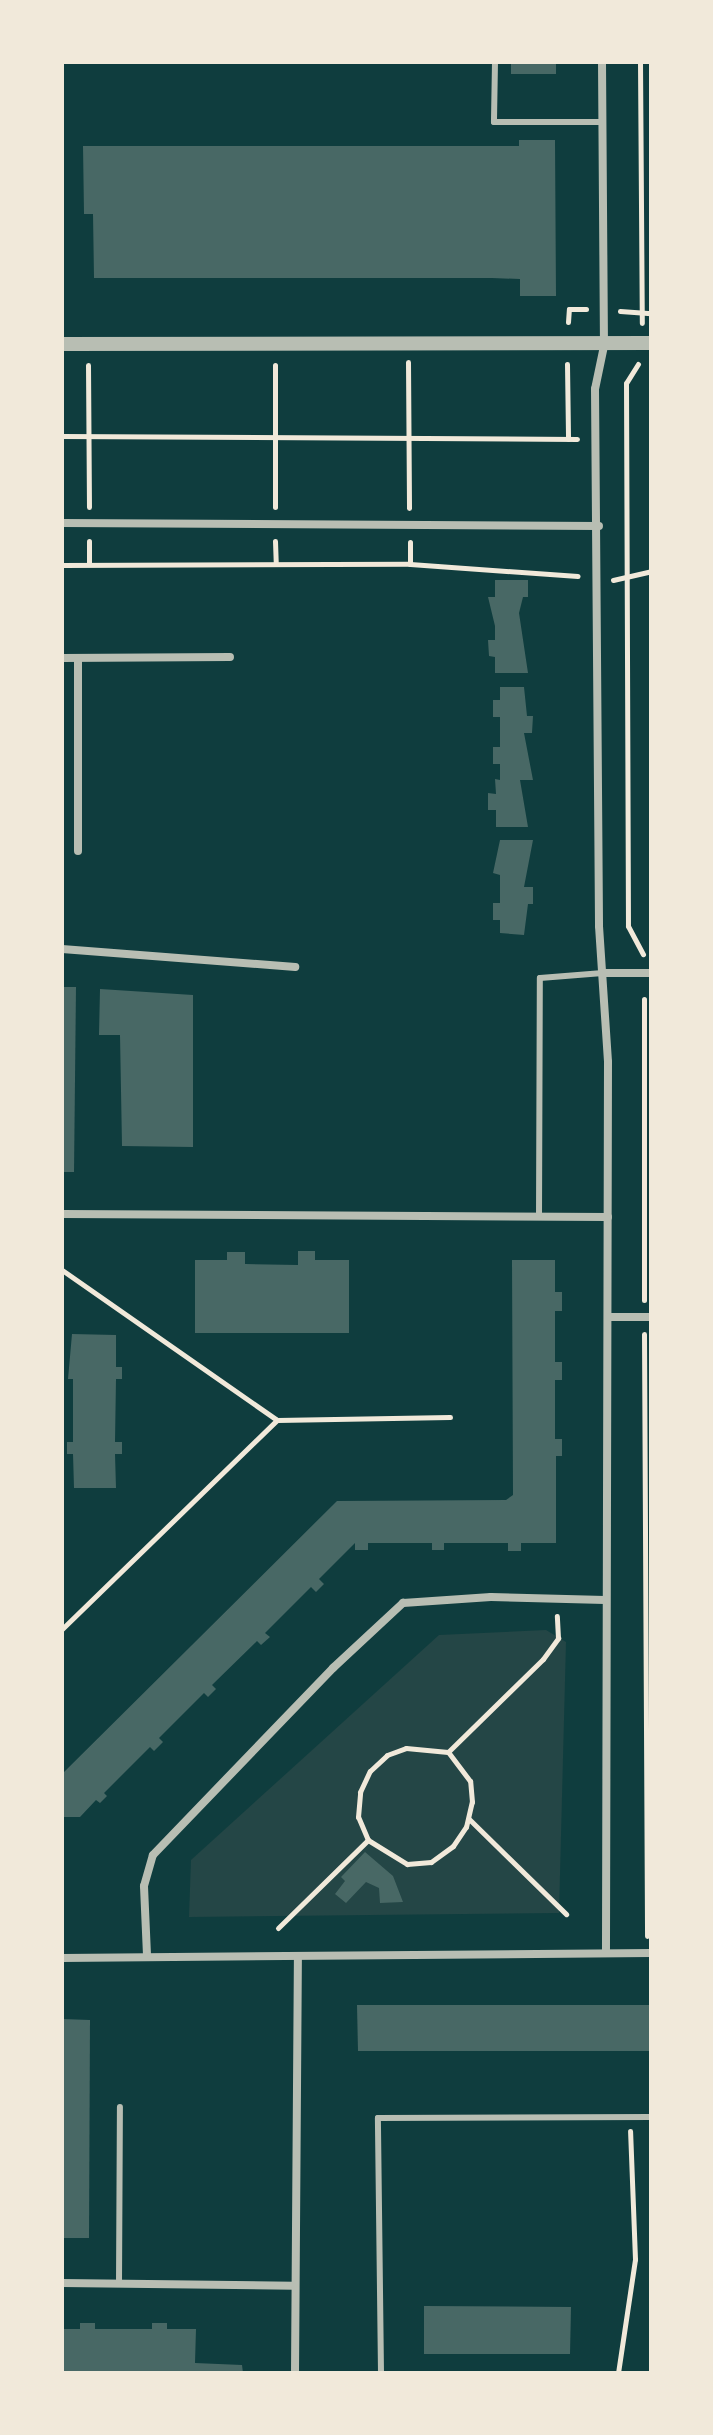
<!DOCTYPE html>
<html>
<head>
<meta charset="utf-8">
<style>
	body { margin:0 }
	#map { position:relative; width:713px; height:2435px; overflow:hidden; background:#0f3d3e; font-family:Arial,sans-serif }
	div>[style] { position:absolute }
	[style*='--x'] { left:calc(var(--x)*1px); top:calc(var(--y)*1px); width:calc(var(--w)*1px); rotate:calc(var(--a)*1deg) }
	.green>* { inset:0; background:#244646 }
	.building>* { inset:0; background:#486865 }
	.path>* { height:5px; margin:-2.5px; padding:0 2.5px; transform-origin:2.5px; border-radius:2.5px; background:#f1e9da }
	.service>* { height:6px; margin:-3px; padding:0 3px; transform-origin:3px; border-radius:3px; background:#b8beb3 }
	.minor>* { height:8px; margin:-4px; padding:0 4px; transform-origin:4px; border-radius:4px; background:#b8beb3 }
	.tertiary>* { height:14px; margin:-7px; padding:0 7px; transform-origin:7px; border-radius:7px; background:#b8beb3 }
	span { translate:-50% -50%; white-space:nowrap; text-align:center; line-height:1.15; -webkit-text-stroke:8px #f1e9da; paint-order:stroke }
	.frame { position:absolute; inset:0; border:64px solid #f1e9da; pointer-events:none }
</style>
</head>
<body>
<div id="map">
	<div class="green">
		<div style="clip-path:polygon(546px 1630px,566px 1642px,559px 1913px,189px 1917px,191px 1860px,439px 1635px)"></div>
	</div>
	<div class="building">
		<div style="clip-path:polygon(511px 62px,556px 62px,556px 74px,511px 74px)"></div>
		<div style="clip-path:polygon(519px 140px,555px 140px,556px 296px,520px 296px,520px 279px,492px 278px,94px 278px,93px 214px,84px 214px,83px 146px,519px 146px)"></div>
		<div style="clip-path:polygon(495px 580px,528px 580px,528px 597px,523px 597px,519px 613px,528px 673px,495px 673px,495px 657px,489px 656px,488px 640px,495px 640px,495px 626px,488px 597px,495px 597px)"></div>
		<div style="clip-path:polygon(500px 687px,524px 687px,527px 716px,533px 716px,532px 733px,524px 733px,533px 780px,520px 780px,528px 827px,496px 827px,496px 810px,488px 810px,488px 793px,496px 794px,495px 779px,500px 780px,500px 764px,493px 764px,493px 747px,500px 747px,500px 717px,493px 717px,493px 700px,500px 700px)"></div>
		<div style="clip-path:polygon(500px 840px,533px 840px,524px 887px,533px 887px,533px 904px,528px 904px,524px 935px,500px 933px,500px 920px,493px 920px,493px 903px,500px 903px,500px 875px,493px 873px)"></div>
		<div style="clip-path:polygon(62px 987px,76px 987px,74px 1172px,62px 1172px)"></div>
		<div style="clip-path:polygon(100px 989px,193px 995px,193px 1147px,122px 1146px,120px 1035px,99px 1035px)"></div>
		<div style="clip-path:polygon(298px 1251px,315px 1251px,315px 1260px,349px 1260px,349px 1333px,195px 1333px,195px 1260px,227px 1260px,227px 1252px,245px 1252px,245px 1264px,298px 1265px)"></div>
		<div style="clip-path:polygon(512px 1260px,555px 1260px,555px 1292px,562px 1292px,562px 1311px,555px 1311px,555px 1362px,562px 1362px,562px 1380px,555px 1380px,555px 1439px,562px 1439px,562px 1456px,556px 1456px,556px 1543px,521px 1543px,521px 1551px,508px 1551px,508px 1543px,444px 1543px,444px 1550px,432px 1550px,432px 1543px,368px 1543px,368px 1550px,355px 1550px,355px 1543px,319px 1579px,324px 1584px,316px 1592px,311px 1587px,265px 1633px,270px 1637px,261px 1645px,257px 1641px,212px 1685px,216px 1689px,208px 1697px,204px 1693px,159px 1738px,163px 1742px,154px 1751px,150px 1747px,104px 1793px,107px 1796px,100px 1803px,96px 1800px,80px 1817px,62px 1817px,62px 1774px,337px 1501px,506px 1500px,513px 1495px)"></div>
		<div style="clip-path:polygon(72px 1334px,116px 1335px,116px 1367px,122px 1367px,122px 1379px,116px 1379px,115px 1442px,122px 1442px,122px 1454px,115px 1454px,116px 1488px,74px 1488px,73px 1454px,67px 1454px,67px 1442px,73px 1442px,73px 1379px,68px 1379px)"></div>
		<div style="clip-path:polygon(365px 1852px,393px 1876px,403px 1902px,380px 1903px,379px 1888px,366px 1882px,346px 1903px,335px 1894px,345px 1881px,341px 1877px)"></div>
		<div style="clip-path:polygon(357px 2005px,651px 2005px,651px 2051px,358px 2051px)"></div>
		<div style="clip-path:polygon(62px 2019px,90px 2020px,89px 2238px,62px 2238px)"></div>
		<div style="clip-path:polygon(424px 2306px,571px 2307px,570px 2354px,424px 2354px)"></div>
		<div style="clip-path:polygon(80px 2323px,95px 2323px,95px 2329px,152px 2329px,152px 2323px,167px 2323px,167px 2329px,196px 2329px,195px 2363px,242px 2365px,243px 2373px,62px 2373px,62px 2329px,80px 2329px)"></div>
	</div>
	<div class="path">
		<div style="--x:640;--y:62;--w:261;--a:89.6"></div>
		<div style="--x:620;--y:311;--w:31;--a:4"></div>
		<div style="--x:568;--y:322;--w:13;--a:-86"></div>
		<div style="--x:569;--y:309;--w:17;--a:0"></div>
		<div style="--x:408;--y:362;--w:146;--a:89.6"></div>
		<div style="--x:567;--y:364;--w:75;--a:89.2"></div>
		<div style="--x:638;--y:364;--w:22;--a:122"></div>
		<div style="--x:626;--y:383;--w:543;--a:89.79"></div>
		<div style="--x:628;--y:926;--w:32;--a:62"></div>
		<div style="--x:88;--y:365;--w:142;--a:89.6"></div>
		<div style="--x:275;--y:365;--w:142;--a:90"></div>
		<div style="--x:62;--y:436;--w:515;--a:0.33"></div>
		<div style="--x:275;--y:541;--w:23;--a:88"></div>
		<div style="--x:410;--y:542;--w:22;--a:90"></div>
		<div style="--x:89;--y:564;--w:23;--a:-90"></div>
		<div style="--x:62;--y:565;--w:348;--a:-0.2"></div>
		<div style="--x:410;--y:564;--w:168;--a:4.1"></div>
		<div style="--x:613;--y:580;--w:39;--a:-13"></div>
		<div style="--x:644;--y:999;--w:301;--a:90"></div>
		<div style="--x:62;--y:1270;--w:262;--a:34.9"></div>
		<div style="--x:277;--y:1420;--w:173;--a:-1"></div>
		<div style="--x:644;--y:1334;--w:602;--a:89.71"></div>
		<div style="--x:62;--y:1629;--w:300;--a:-44.2"></div>
		<div style="--x:469;--y:1819;--w:136;--a:44.4"></div>
		<div style="--x:368;--y:1840;--w:25;--a:-113"></div>
		<div style="--x:358;--y:1817;--w:25;--a:-85"></div>
		<div style="--x:360;--y:1792;--w:23;--a:-65"></div>
		<div style="--x:370;--y:1771;--w:23;--a:-43"></div>
		<div style="--x:387;--y:1755;--w:20;--a:-20"></div>
		<div style="--x:406;--y:1748;--w:42;--a:5.4"></div>
		<div style="--x:278;--y:1928;--w:126;--a:-44.4"></div>
		<div style="--x:368;--y:1840;--w:46;--a:31.6"></div>
		<div style="--x:407;--y:1864;--w:24;--a:-5"></div>
		<div style="--x:431;--y:1862;--w:27;--a:-36"></div>
		<div style="--x:453;--y:1846;--w:23;--a:-56"></div>
		<div style="--x:466;--y:1827;--w:26;--a:-77"></div>
		<div style="--x:472;--y:1802;--w:21;--a:-95"></div>
		<div style="--x:470;--y:1781;--w:36;--a:-127"></div>
		<div style="--x:448;--y:1752;--w:133;--a:-44.4"></div>
		<div style="--x:543;--y:1659;--w:26;--a:-54"></div>
		<div style="--x:558;--y:1638;--w:22;--a:-93"></div>
		<div style="--x:618;--y:2373;--w:115;--a:-81.5"></div>
		<div style="--x:635;--y:2259;--w:128;--a:-92.2"></div>
	</div>
	<div class="service">
		<div style="--x:495;--y:62;--w:60;--a:91"></div>
		<div style="--x:494;--y:122;--w:107;--a:0"></div>
		<div style="--x:539;--y:1217;--w:239;--a:-89.8"></div>
		<div style="--x:540;--y:978;--w:63;--a:-4.5"></div>
		<div style="--x:119;--y:2283;--w:176;--a:-89.7"></div>
		<div style="--x:381;--y:2373;--w:255;--a:-90.7"></div>
		<div style="--x:378;--y:2118;--w:273;--a:-0.2"></div>
	</div>
	<div class="minor">
		<div style="--x:602;--y:62;--w:284;--a:89.6"></div>
		<div style="--x:604;--y:346;--w:44;--a:101.8"></div>
		<div style="--x:595;--y:389;--w:537;--a:89.57"></div>
		<div style="--x:599;--y:926;--w:136;--a:86.2"></div>
		<div style="--x:608;--y:1062;--w:891;--a:90.13"></div>
		<div style="--x:62;--y:523;--w:537;--a:0.32"></div>
		<div style="--x:62;--y:658;--w:168;--a:-0.3"></div>
		<div style="--x:78;--y:851;--w:193;--a:-90"></div>
		<div style="--x:62;--y:949;--w:234;--a:4.4"></div>
		<div style="--x:603;--y:973;--w:48;--a:0"></div>
		<div style="--x:62;--y:1214;--w:546;--a:0.31"></div>
		<div style="--x:609;--y:1317;--w:42;--a:0"></div>
		<div style="--x:147;--y:1955;--w:69;--a:-92.5"></div>
		<div style="--x:144;--y:1886;--w:32;--a:-74"></div>
		<div style="--x:153;--y:1855;--w:260;--a:-46.1"></div>
		<div style="--x:333;--y:1668;--w:96;--a:-42.9"></div>
		<div style="--x:403;--y:1603;--w:88;--a:-3.9"></div>
		<div style="--x:491;--y:1597;--w:114;--a:1.5"></div>
		<div style="--x:62;--y:1958;--w:589;--a:-0.49"></div>
		<div style="--x:62;--y:2283;--w:232;--a:0.7"></div>
		<div style="--x:295;--y:2373;--w:415;--a:-89.6"></div>
	</div>
	<div class="tertiary">
		<div style="--x:62;--y:344;--w:589;--a:-0.1"></div>
	</div>
	<div class="frame"></div>
</div>
</body>
</html>
